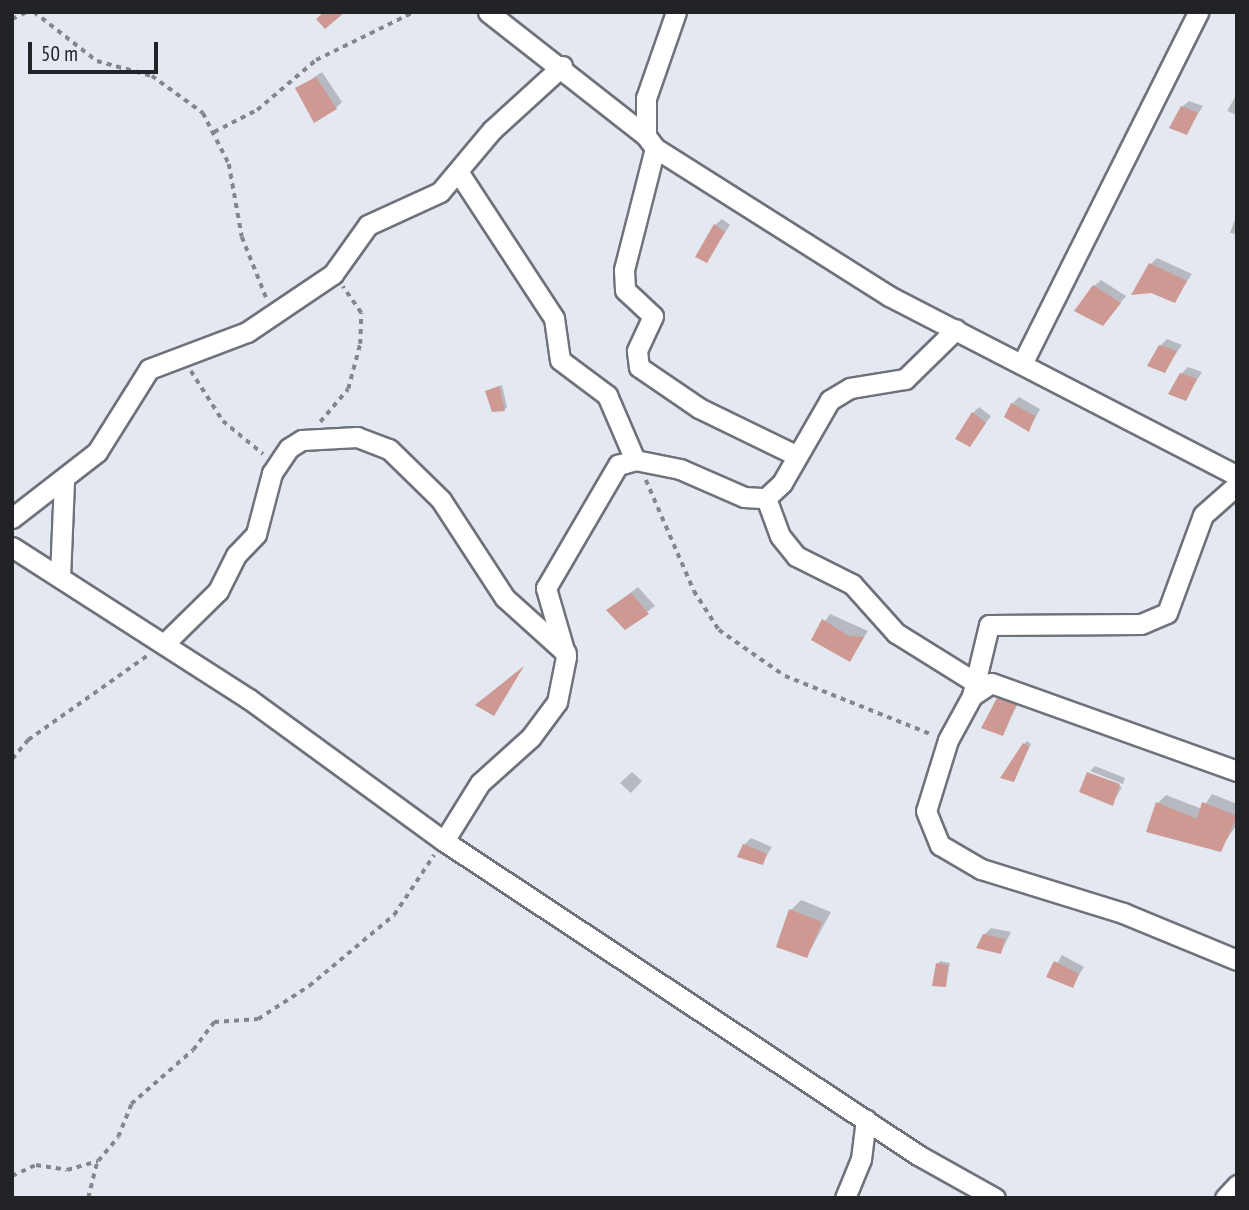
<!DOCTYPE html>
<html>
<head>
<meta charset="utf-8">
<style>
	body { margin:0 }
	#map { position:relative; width:1249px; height:1210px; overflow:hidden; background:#e4e8f1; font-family:"PT Sans Narrow",sans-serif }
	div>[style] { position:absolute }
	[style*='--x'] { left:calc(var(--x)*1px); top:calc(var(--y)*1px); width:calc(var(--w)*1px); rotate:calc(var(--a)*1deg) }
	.shadow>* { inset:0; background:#0003 }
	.building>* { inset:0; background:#ce9993 }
	.path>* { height:3.5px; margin-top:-1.75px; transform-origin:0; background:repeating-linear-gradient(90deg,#84868c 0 5px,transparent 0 10px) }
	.roads { filter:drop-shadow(2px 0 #6f727a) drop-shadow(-2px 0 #6f727a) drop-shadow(0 2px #6f727a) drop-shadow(0 -2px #6f727a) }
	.minor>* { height:19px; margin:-9.5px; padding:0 9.5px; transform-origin:9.5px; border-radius:9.5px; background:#fff }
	span { translate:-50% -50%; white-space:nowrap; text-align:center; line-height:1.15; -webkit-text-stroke:6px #e4e8f1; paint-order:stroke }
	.frame { position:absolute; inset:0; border:14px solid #222326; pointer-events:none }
	.scale { position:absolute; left:28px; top:42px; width:130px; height:32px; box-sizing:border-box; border:4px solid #222326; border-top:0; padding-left:9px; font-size:21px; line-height:24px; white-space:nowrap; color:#222326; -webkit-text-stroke:5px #e4e8f1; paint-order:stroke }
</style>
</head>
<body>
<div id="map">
	<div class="shadow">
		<div style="clip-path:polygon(322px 72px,342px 102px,336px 108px,297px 89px)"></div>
		<div style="clip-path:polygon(1237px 94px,1237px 115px,1227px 111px)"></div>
		<div style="clip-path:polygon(1189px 101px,1203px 106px,1186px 133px,1182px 107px)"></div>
		<div style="clip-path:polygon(1237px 217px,1237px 234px,1230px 233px,1235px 219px)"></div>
		<div style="clip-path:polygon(722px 219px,730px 225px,706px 261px,715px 225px)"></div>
		<div style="clip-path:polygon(1157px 258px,1192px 274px,1174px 301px,1151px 264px)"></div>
		<div style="clip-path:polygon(1101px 280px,1126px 296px,1109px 317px,1094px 286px)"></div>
		<div style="clip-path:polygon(1167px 339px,1182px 345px,1164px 371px,1160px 346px)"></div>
		<div style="clip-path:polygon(1188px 367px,1202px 372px,1185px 399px,1181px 374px)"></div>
		<div style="clip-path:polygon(502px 385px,507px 407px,504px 410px,487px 391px)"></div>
		<div style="clip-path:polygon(1019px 397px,1040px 409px,1029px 430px,1012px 404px)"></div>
		<div style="clip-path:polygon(979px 407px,991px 416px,970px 445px,973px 413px)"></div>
		<div style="clip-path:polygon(638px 587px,655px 606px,625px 628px,608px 610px)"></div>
		<div style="clip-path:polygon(830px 614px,868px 631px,850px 660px,813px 639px)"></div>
		<div style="clip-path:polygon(1005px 693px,1021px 698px,1002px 734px,999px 699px)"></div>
		<div style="clip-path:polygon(1027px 741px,1031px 744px,1014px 780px,1024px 744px)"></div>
		<div style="clip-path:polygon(1095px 766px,1125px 778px,1123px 784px,1090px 771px)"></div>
		<div style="clip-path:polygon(632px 772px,642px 781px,631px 793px,620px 783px)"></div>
		<div style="clip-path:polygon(1089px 774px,1122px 787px,1112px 804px,1081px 791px)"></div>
		<div style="clip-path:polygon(1212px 794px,1237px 804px,1237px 824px,1220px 850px,1158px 803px,1166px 795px,1202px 809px)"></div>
		<div style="clip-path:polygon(751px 838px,772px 847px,762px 863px,744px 845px)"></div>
		<div style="clip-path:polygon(801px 900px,831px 912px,807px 956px,791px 910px)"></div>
		<div style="clip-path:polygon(991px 928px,1011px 932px,1001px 952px,984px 935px)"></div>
		<div style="clip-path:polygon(1062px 955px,1084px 967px,1072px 986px,1049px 976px)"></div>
		<div style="clip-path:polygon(940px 961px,950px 963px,946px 985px,938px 964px)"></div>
	</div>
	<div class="building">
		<div style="clip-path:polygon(324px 12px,345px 12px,325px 29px,316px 19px)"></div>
		<div style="clip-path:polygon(316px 77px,337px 109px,314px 123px,295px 88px)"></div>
		<div style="clip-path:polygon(1181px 106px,1198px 113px,1187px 135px,1169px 128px)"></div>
		<div style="clip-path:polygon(714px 224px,725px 232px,707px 263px,695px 257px)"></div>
		<div style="clip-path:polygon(1149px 263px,1187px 281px,1175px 303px,1151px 293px,1131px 295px)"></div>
		<div style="clip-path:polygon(1093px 285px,1121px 303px,1103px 326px,1074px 311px)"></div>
		<div style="clip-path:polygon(1159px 345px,1177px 351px,1165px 373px,1147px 366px)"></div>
		<div style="clip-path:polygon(1180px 373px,1197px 379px,1186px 401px,1168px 394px)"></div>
		<div style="clip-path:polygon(499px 386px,505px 411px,492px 412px,485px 391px)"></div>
		<div style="clip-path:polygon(1011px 403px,1035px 416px,1029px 432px,1004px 417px)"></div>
		<div style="clip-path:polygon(972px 412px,986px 423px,970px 447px,955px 439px)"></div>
		<div style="clip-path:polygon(631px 593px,649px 614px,625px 630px,606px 610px)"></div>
		<div style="clip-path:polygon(822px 619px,849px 636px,864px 637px,850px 662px,811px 640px)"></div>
		<div style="clip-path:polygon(524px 666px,494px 716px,475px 705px)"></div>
		<div style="clip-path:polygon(997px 698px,1016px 705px,1003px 736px,981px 728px)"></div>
		<div style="clip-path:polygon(1023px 743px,1029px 747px,1014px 782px,1000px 778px)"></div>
		<div style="clip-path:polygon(1087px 772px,1120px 784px,1113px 806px,1079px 792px)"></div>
		<div style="clip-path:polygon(1156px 802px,1197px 819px,1202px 802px,1237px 816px,1221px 852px,1146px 832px)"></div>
		<div style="clip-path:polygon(743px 844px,767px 854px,763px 865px,737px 857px)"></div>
		<div style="clip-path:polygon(789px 909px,822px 922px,807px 958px,776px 947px)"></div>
		<div style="clip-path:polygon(983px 934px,1005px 939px,1001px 954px,976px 948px)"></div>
		<div style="clip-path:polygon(1054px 961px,1079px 974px,1073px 988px,1046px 977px)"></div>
		<div style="clip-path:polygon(936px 963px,948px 965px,946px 987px,932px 986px)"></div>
	</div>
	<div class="path">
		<div style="--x:34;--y:12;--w:80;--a:37.9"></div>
		<div style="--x:97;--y:61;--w:57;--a:15.3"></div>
		<div style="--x:152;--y:76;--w:63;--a:36"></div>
		<div style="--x:203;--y:113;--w:57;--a:63"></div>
		<div style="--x:229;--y:164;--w:74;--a:79.9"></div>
		<div style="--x:242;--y:237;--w:65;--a:68.2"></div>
		<div style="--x:12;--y:19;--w:17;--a:-25"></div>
		<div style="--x:214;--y:132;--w:48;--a:-27.1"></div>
		<div style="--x:257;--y:110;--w:77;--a:-40.3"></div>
		<div style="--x:316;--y:60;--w:109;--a:-26.1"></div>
		<div style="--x:191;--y:371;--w:59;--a:57.4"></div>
		<div style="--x:223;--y:421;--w:52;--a:39.5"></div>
		<div style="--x:320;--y:422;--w:43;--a:-49.7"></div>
		<div style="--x:348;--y:389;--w:47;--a:-75.1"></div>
		<div style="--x:360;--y:344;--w:31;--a:-88"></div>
		<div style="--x:361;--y:313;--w:32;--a:-125"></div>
		<div style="--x:646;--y:480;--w:121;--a:66.6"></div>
		<div style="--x:694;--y:591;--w:46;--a:57.3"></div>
		<div style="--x:719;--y:630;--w:80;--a:34.9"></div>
		<div style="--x:785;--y:676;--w:157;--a:21.7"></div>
		<div style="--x:12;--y:759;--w:25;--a:-50"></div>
		<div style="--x:28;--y:740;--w:147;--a:-35.3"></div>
		<div style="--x:12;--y:1176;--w:26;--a:-25"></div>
		<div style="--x:36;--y:1165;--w:31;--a:9"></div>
		<div style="--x:67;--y:1170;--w:32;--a:-16"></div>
		<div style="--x:98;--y:1161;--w:31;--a:-50"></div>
		<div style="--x:118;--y:1137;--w:35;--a:-68"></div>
		<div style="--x:131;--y:1104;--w:82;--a:-41.1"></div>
		<div style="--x:193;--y:1050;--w:35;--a:-53"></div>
		<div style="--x:214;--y:1022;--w:44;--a:-3.9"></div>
		<div style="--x:258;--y:1019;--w:61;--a:-32.9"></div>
		<div style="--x:309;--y:986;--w:111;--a:-39.9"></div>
		<div style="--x:394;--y:915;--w:72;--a:-56.3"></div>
		<div style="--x:88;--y:1198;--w:36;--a:-76"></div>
	</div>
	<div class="roads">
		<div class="minor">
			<div style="--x:488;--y:12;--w:201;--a:38.1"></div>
			<div style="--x:676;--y:12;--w:91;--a:109.2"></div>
			<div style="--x:646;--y:98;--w:38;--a:90"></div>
			<div style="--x:646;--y:136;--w:15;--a:53"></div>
			<div style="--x:655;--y:148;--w:277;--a:32.3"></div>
			<div style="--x:889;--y:296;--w:392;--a:27.3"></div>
			<div style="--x:655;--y:148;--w:126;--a:104.3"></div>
			<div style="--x:624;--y:270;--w:20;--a:87"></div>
			<div style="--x:625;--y:290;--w:38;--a:43"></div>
			<div style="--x:653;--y:316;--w:38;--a:115"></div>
			<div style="--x:637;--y:351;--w:16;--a:83"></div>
			<div style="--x:639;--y:367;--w:73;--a:34.3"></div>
			<div style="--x:699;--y:408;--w:108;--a:25.9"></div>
			<div style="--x:459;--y:173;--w:173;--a:56.8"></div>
			<div style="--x:554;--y:318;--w:42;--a:81.9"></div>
			<div style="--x:560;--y:360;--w:59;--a:36.7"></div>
			<div style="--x:607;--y:395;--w:71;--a:66.7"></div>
			<div style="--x:1022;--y:364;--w:394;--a:-63.4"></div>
			<div style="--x:766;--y:498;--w:40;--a:69.8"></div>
			<div style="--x:780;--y:536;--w:26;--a:51"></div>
			<div style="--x:796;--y:556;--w:63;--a:26.6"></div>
			<div style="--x:852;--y:584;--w:66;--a:48.1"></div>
			<div style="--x:896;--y:633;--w:91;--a:31.9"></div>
			<div style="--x:12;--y:518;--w:108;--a:-37.8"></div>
			<div style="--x:97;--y:452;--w:98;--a:-57.9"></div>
			<div style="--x:149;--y:369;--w:105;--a:-20.7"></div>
			<div style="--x:247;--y:332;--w:104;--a:-34"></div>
			<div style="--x:333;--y:274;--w:60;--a:-54.5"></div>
			<div style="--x:368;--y:225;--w:79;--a:-24.6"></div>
			<div style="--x:440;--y:192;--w:81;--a:-50"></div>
			<div style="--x:492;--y:130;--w:95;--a:-42.4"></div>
			<div style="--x:12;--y:547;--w:282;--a:32.7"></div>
			<div style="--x:249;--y:699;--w:241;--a:36.1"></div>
			<div style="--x:444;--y:841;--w:569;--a:33.52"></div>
			<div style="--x:918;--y:1155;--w:88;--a:29.2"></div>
			<div style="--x:60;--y:577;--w:95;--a:-87.6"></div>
			<div style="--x:164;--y:644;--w:76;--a:-44.5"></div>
			<div style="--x:218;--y:591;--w:40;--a:-63.4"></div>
			<div style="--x:236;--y:555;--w:29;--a:-46"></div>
			<div style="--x:256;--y:534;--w:63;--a:-75.3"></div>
			<div style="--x:272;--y:473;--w:30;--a:-56"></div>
			<div style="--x:289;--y:448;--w:15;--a:-32"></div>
			<div style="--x:302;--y:440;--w:55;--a:-3.1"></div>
			<div style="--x:357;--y:437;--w:34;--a:21"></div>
			<div style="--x:389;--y:449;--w:73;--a:44.4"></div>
			<div style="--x:441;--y:500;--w:117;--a:56.9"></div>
			<div style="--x:505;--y:598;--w:82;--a:42"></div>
			<div style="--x:972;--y:696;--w:73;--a:-76.5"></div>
			<div style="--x:989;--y:625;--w:152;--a:-0.4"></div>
			<div style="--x:1141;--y:624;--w:28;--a:-23"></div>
			<div style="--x:1167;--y:613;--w:104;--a:-69.8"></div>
			<div style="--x:1203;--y:515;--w:45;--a:-41.4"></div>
			<div style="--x:1237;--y:771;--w:261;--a:-160.3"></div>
			<div style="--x:991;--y:683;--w:23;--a:146"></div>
			<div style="--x:972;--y:696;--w:50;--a:118.6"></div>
			<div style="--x:948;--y:740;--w:74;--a:107.2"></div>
			<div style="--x:926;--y:811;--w:37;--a:68"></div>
			<div style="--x:940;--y:845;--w:48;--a:30.3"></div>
			<div style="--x:981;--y:869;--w:149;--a:17.2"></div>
			<div style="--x:1123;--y:913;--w:123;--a:22.4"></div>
			<div style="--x:444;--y:841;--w:68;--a:-58.2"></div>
			<div style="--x:480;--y:783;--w:69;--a:-42"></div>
			<div style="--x:531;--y:737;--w:44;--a:-53.4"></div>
			<div style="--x:557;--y:702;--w:46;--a:-78.7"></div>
			<div style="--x:566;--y:657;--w:72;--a:-106.2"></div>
			<div style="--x:546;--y:588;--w:143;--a:-59.7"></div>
			<div style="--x:618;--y:465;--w:18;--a:-16"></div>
			<div style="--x:635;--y:460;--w:46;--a:11.3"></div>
			<div style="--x:680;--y:469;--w:70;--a:23.6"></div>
			<div style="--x:744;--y:497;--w:22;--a:3"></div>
			<div style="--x:766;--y:498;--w:22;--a:-43"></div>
			<div style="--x:782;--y:483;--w:96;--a:-60"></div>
			<div style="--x:830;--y:400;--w:23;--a:-31"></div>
			<div style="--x:850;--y:388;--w:56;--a:-9.3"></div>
			<div style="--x:905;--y:379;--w:71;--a:-44.4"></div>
			<div style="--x:845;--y:1198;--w:42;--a:-67.7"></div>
			<div style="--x:861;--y:1159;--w:40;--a:-82.9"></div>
			<div style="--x:1225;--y:1198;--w:18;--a:-47"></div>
		</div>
	</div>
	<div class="frame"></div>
	<div class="scale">50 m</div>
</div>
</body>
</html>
